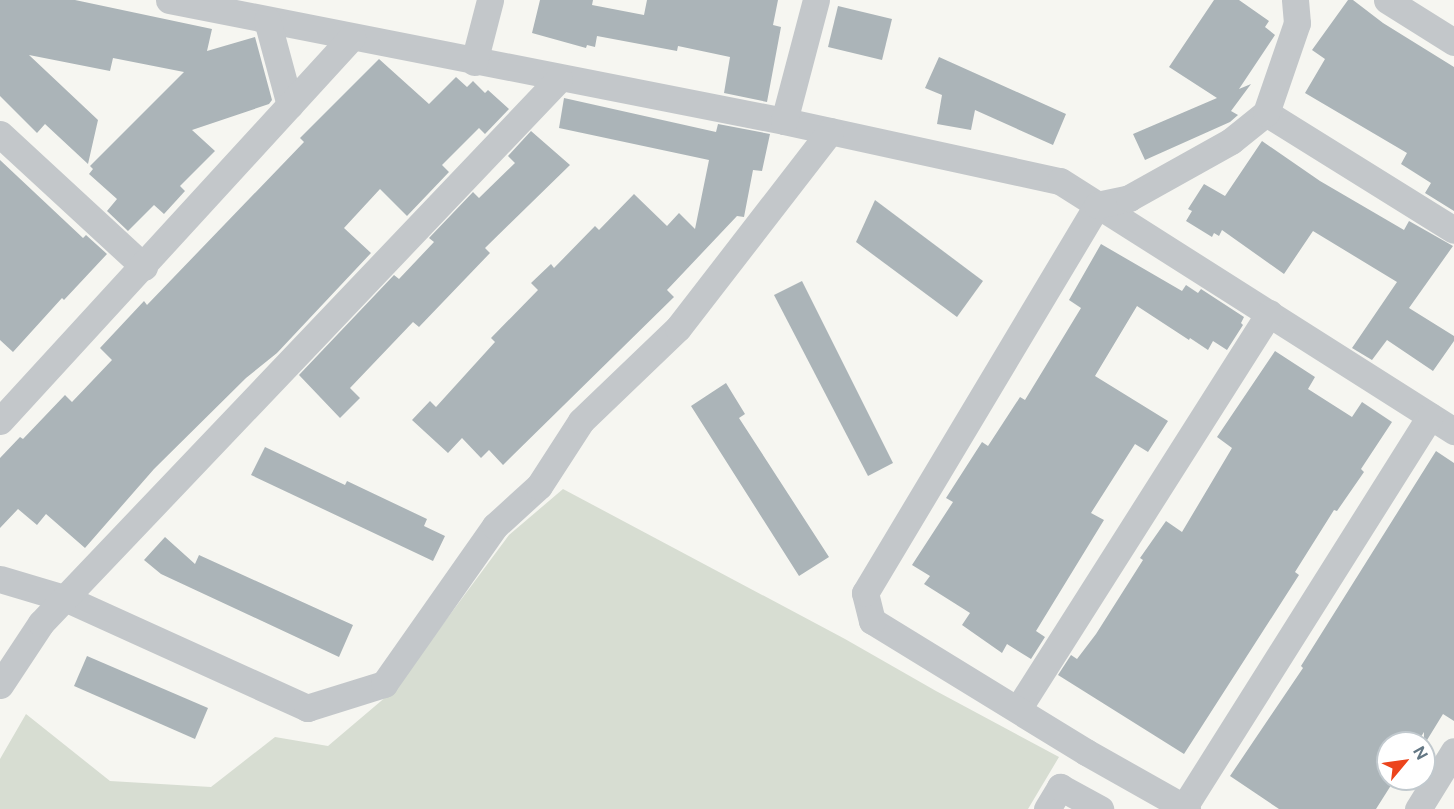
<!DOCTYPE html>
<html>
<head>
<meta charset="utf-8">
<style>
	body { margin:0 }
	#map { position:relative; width:1454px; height:809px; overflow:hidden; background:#f6f6f1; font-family:"Public Sans",sans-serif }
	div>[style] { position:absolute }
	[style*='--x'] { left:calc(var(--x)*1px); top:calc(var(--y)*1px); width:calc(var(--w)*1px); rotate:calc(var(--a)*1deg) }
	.green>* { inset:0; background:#d7ddd2 }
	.building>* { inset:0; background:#abb4b8 }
	.minor>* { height:27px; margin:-13.5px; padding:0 13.5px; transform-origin:13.5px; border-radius:13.5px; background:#c3c7ca }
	span { translate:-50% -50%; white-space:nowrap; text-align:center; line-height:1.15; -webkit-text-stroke:6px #fff; paint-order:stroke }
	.north { position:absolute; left:1376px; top:731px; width:60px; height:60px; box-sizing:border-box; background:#fff; border:2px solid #c1c9ce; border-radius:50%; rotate:61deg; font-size:16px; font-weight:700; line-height:24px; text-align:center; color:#637784 }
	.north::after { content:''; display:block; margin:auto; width:21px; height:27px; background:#ec441c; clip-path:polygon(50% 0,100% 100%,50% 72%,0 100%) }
</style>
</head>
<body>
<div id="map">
	<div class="green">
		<div style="clip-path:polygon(563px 489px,845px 639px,936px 691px,1059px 757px,1028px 809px,0 809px,0 759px,26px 714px,110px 781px,211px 787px,275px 737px,328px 746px,394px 690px,509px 535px)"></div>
	</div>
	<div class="building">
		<div style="clip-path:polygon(0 0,75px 0,212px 29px,207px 51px,255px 37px,272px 100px,269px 104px,192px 130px,215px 151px,180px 186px,185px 191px,164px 214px,154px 205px,128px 231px,107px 211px,117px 199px,89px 174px,93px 169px,90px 166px,184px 72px,113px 58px,110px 71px,29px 55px,98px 120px,88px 164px,45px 124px,37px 133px,0 96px)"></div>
		<div style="clip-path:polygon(540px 0,593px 0,592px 5px,644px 15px,647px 0,778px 0,773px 25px,781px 27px,767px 102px,724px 93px,730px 57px,678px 46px,677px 51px,597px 36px,595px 47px,587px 45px,586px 48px,532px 33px)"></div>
		<div style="clip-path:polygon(1214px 0,1239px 0,1269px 21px,1265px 27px,1275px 35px,1239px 89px,1251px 84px,1231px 111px,1238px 115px,1230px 122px,1145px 160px,1133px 134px,1217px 98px,1169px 67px)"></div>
		<div style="clip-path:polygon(1348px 0,1353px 0,1383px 23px,1454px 67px,1454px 211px,1425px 193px,1431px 183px,1401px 164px,1407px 153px,1305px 93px,1325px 59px,1312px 50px)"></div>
		<div style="clip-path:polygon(838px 6px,892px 19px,882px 60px,828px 47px)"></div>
		<div style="clip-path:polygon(939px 57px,1066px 114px,1053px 145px,975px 110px,971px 130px,937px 124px,942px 95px,925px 88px)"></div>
		<div style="clip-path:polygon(379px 59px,429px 104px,456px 77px,467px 87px,473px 81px,485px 93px,488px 90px,509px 109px,485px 134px,479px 128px,442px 165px,449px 172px,407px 216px,380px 189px,344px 228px,371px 253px,277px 353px,246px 378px,154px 469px,85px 548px,46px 514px,37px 525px,18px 509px,0 528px,0 458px,20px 437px,23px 439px,65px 395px,72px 402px,112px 360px,100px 348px,144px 301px,147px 305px,304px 142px,300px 138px)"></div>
		<div style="clip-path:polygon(564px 98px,716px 132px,718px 124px,770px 134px,762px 171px,753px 170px,744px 217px,737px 216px,667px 290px,674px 297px,503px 465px,489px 450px,481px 458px,462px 438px,448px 453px,412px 420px,430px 401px,436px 407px,495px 342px,491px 338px,538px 290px,531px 283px,551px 264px,554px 268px,595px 226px,599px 230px,634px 194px,667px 226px,679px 213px,695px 229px,709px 160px,559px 128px)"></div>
		<div style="clip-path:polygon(531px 131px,570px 165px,485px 248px,490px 253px,419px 327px,413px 322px,350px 388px,360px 398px,340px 418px,299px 375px,394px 275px,399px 279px,434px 242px,429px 238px,473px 192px,479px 198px,515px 163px,508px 156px)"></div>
		<div style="clip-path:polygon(1262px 141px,1320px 181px,1404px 230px,1409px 221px,1453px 246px,1409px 308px,1454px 336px,1454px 341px,1433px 371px,1387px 340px,1372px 360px,1352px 348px,1397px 282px,1313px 231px,1284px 274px,1222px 230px,1219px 236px,1214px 233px,1212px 237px,1186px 221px,1192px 211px,1188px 209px,1204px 184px,1225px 196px)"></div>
		<div style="clip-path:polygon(0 160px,83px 238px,86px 235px,107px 254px,64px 300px,62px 298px,13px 352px,0 340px)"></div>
		<div style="clip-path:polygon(875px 200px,983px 281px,957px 317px,856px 242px)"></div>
		<div style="clip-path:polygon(1101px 244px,1182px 291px,1186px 285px,1198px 293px,1201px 289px,1244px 317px,1241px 323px,1243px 325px,1227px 350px,1213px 341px,1208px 350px,1190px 338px,1189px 340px,1137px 306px,1095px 376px,1168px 421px,1148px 452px,1135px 444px,1091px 513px,1104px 520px,1036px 631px,1045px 637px,1031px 659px,1007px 644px,1002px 653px,962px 625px,970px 613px,924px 584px,930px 576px,912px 565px,953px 502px,946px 498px,982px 442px,988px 446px,1020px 397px,1025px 400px,1081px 308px,1069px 300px)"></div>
		<div style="clip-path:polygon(802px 281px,893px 463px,868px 476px,774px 295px)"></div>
		<div style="clip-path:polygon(1275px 351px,1315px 377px,1308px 389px,1352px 417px,1362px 402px,1392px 422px,1361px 469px,1364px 472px,1337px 511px,1334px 510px,1295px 572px,1299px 575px,1184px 754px,1058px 675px,1071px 655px,1077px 659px,1096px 634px,1143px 560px,1140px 558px,1166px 521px,1182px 532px,1232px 448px,1217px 437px)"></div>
		<div style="clip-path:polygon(726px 383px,745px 414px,739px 418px,829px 557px,799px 576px,691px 406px)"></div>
		<div style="clip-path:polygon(265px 447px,345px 485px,347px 481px,427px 519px,424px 526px,445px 536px,433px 561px,251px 475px)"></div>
		<div style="clip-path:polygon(1436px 451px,1454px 463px,1454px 721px,1443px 714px,1424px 745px,1424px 732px,1417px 743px,1388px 743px,1388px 779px,1395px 779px,1376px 809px,1279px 809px,1230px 776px,1303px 668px,1301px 666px)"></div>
		<div style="clip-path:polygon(165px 537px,195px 564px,199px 555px,353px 625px,339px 657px,161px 574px,144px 560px)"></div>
		<div style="clip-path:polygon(87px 656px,208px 708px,195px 739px,74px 686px)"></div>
	</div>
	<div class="minor">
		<div style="--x:169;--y:0;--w:627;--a:11.13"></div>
		<div style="--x:784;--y:121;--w:282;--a:12.3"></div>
		<div style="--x:1060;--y:181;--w:467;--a:32.4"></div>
		<div style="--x:1387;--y:0;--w:79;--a:32.1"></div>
		<div style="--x:267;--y:20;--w:88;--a:74.9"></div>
		<div style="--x:474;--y:62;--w:64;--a:-75.5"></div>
		<div style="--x:1266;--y:113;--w:221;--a:31.9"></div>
		<div style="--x:784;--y:121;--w:125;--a:-75.2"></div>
		<div style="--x:0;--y:134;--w:196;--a:42.7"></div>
		<div style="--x:0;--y:421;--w:521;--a:-47.49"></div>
		<div style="--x:0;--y:579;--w:70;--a:16.6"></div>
		<div style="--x:67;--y:599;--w:264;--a:24.4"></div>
		<div style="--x:307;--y:708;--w:81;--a:-17.3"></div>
		<div style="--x:384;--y:684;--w:193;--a:-54.9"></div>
		<div style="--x:495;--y:526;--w:59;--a:-42.3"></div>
		<div style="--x:539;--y:486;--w:77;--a:-57.1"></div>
		<div style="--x:581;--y:421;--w:134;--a:-43.8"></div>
		<div style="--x:678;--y:328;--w:249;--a:-52.3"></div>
		<div style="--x:0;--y:685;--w:74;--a:-56.5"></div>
		<div style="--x:41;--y:623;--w:751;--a:-46.4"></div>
		<div style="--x:1018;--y:709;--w:469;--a:-57.6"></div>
		<div style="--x:1184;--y:807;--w:462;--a:-57.8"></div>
		<div style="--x:1047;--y:809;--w:26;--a:-59"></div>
		<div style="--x:1060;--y:787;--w:46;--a:28.8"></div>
		<div style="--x:1187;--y:809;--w:116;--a:-150.6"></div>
		<div style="--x:1086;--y:752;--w:251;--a:-148.5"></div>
		<div style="--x:872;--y:621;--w:29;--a:-104"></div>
		<div style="--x:865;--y:593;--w:452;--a:-59.1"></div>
		<div style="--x:1097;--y:205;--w:33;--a:-12"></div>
		<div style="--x:1129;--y:198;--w:117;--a:-29.2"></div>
		<div style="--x:1231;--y:141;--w:45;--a:-38.7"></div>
		<div style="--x:1266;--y:113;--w:95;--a:-71"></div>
		<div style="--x:1297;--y:23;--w:23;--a:-95"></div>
		<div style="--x:1418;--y:809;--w:68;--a:-58.2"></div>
	</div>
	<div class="north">N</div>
</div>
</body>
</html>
